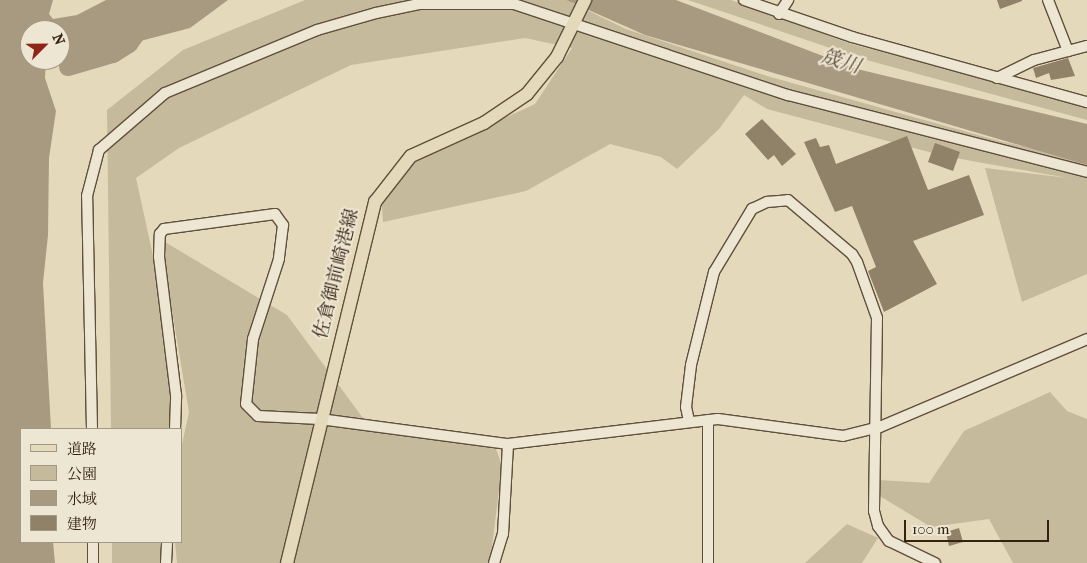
<!DOCTYPE html>
<html>
<head>
<meta charset="utf-8">
<style>
	body { margin:0 }
	#map { position:relative; width:1087px; height:563px; overflow:hidden; background:#e4d9ba; font-family:"IM FELL French Canon","Noto Serif JP",serif }
	div>[style] { position:absolute }
	[style*='--x'] { left:calc(var(--x)*1px); top:calc(var(--y)*1px); width:calc(var(--w)*1px); rotate:calc(var(--a)*1deg) }
	.green>* { inset:0; background:#c6ba9d }
	.water>* { inset:0; background:#a89a81 }
	.river>* { height:18px; margin:-9px; padding:0 9px; transform-origin:9px; border-radius:9px; background:#a89a81 }
	.building>* { inset:0; background:#908169 }
	.roads { filter:drop-shadow(1px 0 #604f3c) drop-shadow(-1px 0 #604f3c) drop-shadow(0 1px #604f3c) drop-shadow(0 -1px #604f3c) }
	.minor>* { height:10px; margin:-5px; padding:0 5px; transform-origin:5px; border-radius:5px; background:#ede6d2 }
	.major>* { height:12px; margin:-6px; padding:0 6px; transform-origin:6px; border-radius:6px; background:#e4d9ba }
	span { translate:-50% -50%; white-space:nowrap; text-align:center; line-height:1.15; -webkit-text-stroke:4px #ede6d2; paint-order:stroke }
	.street-label { font-size:19px; color:#342112 }
	.water-label { font-size:20px; color:#5d4b39; font-style:italic }
	.legend { position:absolute; left:20px; top:428px; width:162px; height:115px; box-sizing:border-box; background:#ede6d2; border:1px solid #a39785; margin:0; padding:6px 9px; list-style:none; font-size:15px; color:#342112 }
	.legend li { display:flex; align-items:center; gap:10px; height:25px }
	.legend b { width:25px; border:1px solid #a39785 }
	.north { position:absolute; left:20px; top:20px; width:50px; height:50px; box-sizing:border-box; background:#ede6d2; border:1px solid #a39785; border-radius:50%; rotate:67deg; font-size:14px; font-weight:700; line-height:20px; text-align:center; color:#342112 }
	.north::after { content:''; display:block; margin:auto; width:18px; height:22px; background:#8f2418; clip-path:polygon(50% 0,100% 100%,50% 72%,0 100%) }
	.scale { position:absolute; left:904px; top:520px; width:145px; height:22px; box-sizing:border-box; border:2px solid #342112; border-top:0; padding-left:6px; font-size:15px; line-height:18px; white-space:nowrap; color:#342112; -webkit-text-stroke:4px #ede6d2; paint-order:stroke }
</style>
</head>
<body>
<div id="map">
	<div class="green">
		<div style="clip-path:polygon(305px 0,566px 0,626px 29px,767px 76px,1003px 142px,1062px 154px,1087px 166px,1087px 274px,1022px 302px,985px 168px,1068px 178px,944px 156px,767px 109px,744px 95px,719px 129px,677px 169px,661px 157px,610px 144px,526px 191px,383px 222px,381px 192px,420px 157px,535px 104px,572px 48px,525px 38px,351px 65px,179px 148px,136px 178px,157px 274px,175px 429px,111px 429px,107px 110px,183px 50px)"></div>
		<div style="clip-path:polygon(688px 0,731px 0,851px 44px,1087px 104px,1087px 120px,863px 59px)"></div>
		<div style="clip-path:polygon(160px 239px,287px 315px,371px 429px,496px 449px,502px 466px,490px 563px,177px 563px,175px 542px,181px 542px,181px 449px,189px 412px)"></div>
		<div style="clip-path:polygon(1050px 392px,1067px 411px,1087px 419px,1087px 563px,1013px 563px,989px 519px,931px 527px,878px 495px,879px 480px,929px 483px,964px 431px)"></div>
		<div style="clip-path:polygon(847px 524px,878px 538px,862px 563px,805px 563px)"></div>
		<div style="clip-path:polygon(112px 542px,168px 542px,166px 563px,112px 563px)"></div>
	</div>
	<div class="water">
		<div style="clip-path:polygon(0 0,53px 0,49px 14px,53px 19px,77px 15px,106px 0,228px 0,190px 28px,129px 44px,113px 54px,68px 67px,55px 60px,60px 60px,60px 30px,30px 30px,30px 60px,46px 60px,45px 78px,56px 111px,49px 158px,48px 235px,43px 283px,51px 429px,21px 429px,21px 542px,53px 542px,55px 563px,0 563px)"></div>
		<div style="clip-path:polygon(566px 0,676px 0,857px 69px,1087px 124px,1087px 165px,645px 35px)"></div>
	</div>
	<div class="river">
		<div style="--x:68;--y:67;--w:47;--a:-16.1"></div>
		<div style="--x:113;--y:54;--w:19;--a:-32"></div>
		<div style="--x:129;--y:44;--w:54;--a:-54"></div>
	</div>
	<div class="building">
		<div style="clip-path:polygon(997px 0,1022px 0,1022px 1px,1000px 9px)"></div>
		<div style="clip-path:polygon(1068px 58px,1075px 76px,1051px 80px,1049px 73px,1036px 78px,1033px 68px)"></div>
		<div style="clip-path:polygon(762px 119px,796px 154px,782px 166px,774px 155px,768px 160px,745px 134px)"></div>
		<div style="clip-path:polygon(907px 136px,928px 190px,969px 175px,984px 215px,913px 241px,937px 284px,884px 312px,868px 271px,876px 267px,852px 206px,835px 212px,804px 142px,816px 138px,820px 147px,829px 145px,836px 164px)"></div>
		<div style="clip-path:polygon(935px 143px,960px 152px,953px 171px,928px 162px)"></div>
		<div style="clip-path:polygon(959px 528px,963px 542px,949px 546px,946px 532px)"></div>
	</div>
	<div class="roads">
		<div class="minor">
			<div style="--x:744;--y:0;--w:114;--a:18.9"></div>
			<div style="--x:852;--y:37;--w:244;--a:15.5"></div>
			<div style="--x:1048;--y:0;--w:55;--a:68.6"></div>
			<div style="--x:779;--y:14;--w:17;--a:-57"></div>
			<div style="--x:997;--y:78;--w:41;--a:-25.9"></div>
			<div style="--x:1034;--y:60;--w:55;--a:-14.8"></div>
			<div style="--x:689;--y:421;--w:14;--a:-102"></div>
			<div style="--x:686;--y:407;--w:42;--a:-83.2"></div>
			<div style="--x:691;--y:365;--w:96;--a:-76.1"></div>
			<div style="--x:714;--y:272;--w:74;--a:-58.9"></div>
			<div style="--x:752;--y:209;--w:17;--a:-25"></div>
			<div style="--x:767;--y:202;--w:21;--a:-5"></div>
			<div style="--x:788;--y:200;--w:84;--a:40.2"></div>
			<div style="--x:852;--y:254;--w:9;--a:58"></div>
			<div style="--x:857;--y:262;--w:59;--a:70.3"></div>
			<div style="--x:877;--y:318;--w:193;--a:90.9"></div>
			<div style="--x:874;--y:511;--w:16;--a:75"></div>
			<div style="--x:878;--y:526;--w:19;--a:54"></div>
			<div style="--x:889;--y:541;--w:51;--a:25.6"></div>
			<div style="--x:92;--y:429;--w:233;--a:-91.2"></div>
			<div style="--x:87;--y:196;--w:48;--a:-75.4"></div>
			<div style="--x:99;--y:150;--w:87;--a:-40.8"></div>
			<div style="--x:165;--y:93;--w:165;--a:-22.5"></div>
			<div style="--x:317;--y:30;--w:61;--a:-16.1"></div>
			<div style="--x:376;--y:13;--w:44;--a:-11.8"></div>
			<div style="--x:419;--y:4;--w:95;--a:0"></div>
			<div style="--x:514;--y:4;--w:289;--a:18.4"></div>
			<div style="--x:788;--y:95;--w:309;--a:14.4"></div>
			<div style="--x:175;--y:429;--w:34;--a:-88"></div>
			<div style="--x:176;--y:395;--w:139;--a:-97"></div>
			<div style="--x:159;--y:257;--w:23;--a:-88"></div>
			<div style="--x:160;--y:234;--w:6;--a:-51"></div>
			<div style="--x:164;--y:229;--w:112;--a:-7.7"></div>
			<div style="--x:275;--y:214;--w:14;--a:54"></div>
			<div style="--x:283;--y:225;--w:34;--a:97"></div>
			<div style="--x:279;--y:259;--w:84;--a:108"></div>
			<div style="--x:253;--y:339;--w:65;--a:96.1"></div>
			<div style="--x:246;--y:404;--w:17;--a:45"></div>
			<div style="--x:258;--y:416;--w:62;--a:2.8"></div>
			<div style="--x:320;--y:419;--w:190;--a:7.6"></div>
			<div style="--x:508;--y:444;--w:211;--a:-6.8"></div>
			<div style="--x:718;--y:419;--w:126;--a:7.7"></div>
			<div style="--x:843;--y:436;--w:38;--a:-14"></div>
			<div style="--x:880;--y:427;--w:225;--a:-23"></div>
			<div style="--x:93;--y:542;--w:21;--a:90"></div>
			<div style="--x:166;--y:563;--w:21;--a:-87"></div>
			<div style="--x:494;--y:563;--w:30;--a:-73"></div>
			<div style="--x:503;--y:534;--w:90;--a:-86.8"></div>
			<div style="--x:708;--y:563;--w:143;--a:-90"></div>
		</div>
		<div class="major">
			<div style="--x:287;--y:563;--w:372;--a:-76.3"></div>
			<div style="--x:375;--y:202;--w:58;--a:-52"></div>
			<div style="--x:411;--y:156;--w:80;--a:-24.3"></div>
			<div style="--x:484;--y:123;--w:52;--a:-34"></div>
			<div style="--x:527;--y:94;--w:48;--a:-51"></div>
			<div style="--x:557;--y:57;--w:64;--a:-63.8"></div>
		</div>
	</div>
	<div class="street-label">
		<span style="left:337px;top:274px;rotate:-76deg">佐倉御前崎港線</span>
	</div>
	<div class="water-label">
		<span style="left:841px;top:61px;rotate:17deg">筬川</span>
	</div>
	<ul class="legend">
	<li><b style="height:6px;background:#e4d9ba"></b>道路</li>
	<li><b style="height:14px;background:#c6ba9d"></b>公園</li>
	<li><b style="height:14px;background:#a89a81"></b>水域</li>
	<li><b style="height:14px;background:#908169"></b>建物</li>
	</ul>
	<div class="north">N</div>
	<div class="scale">100 m</div>
</div>
</body>
</html>
